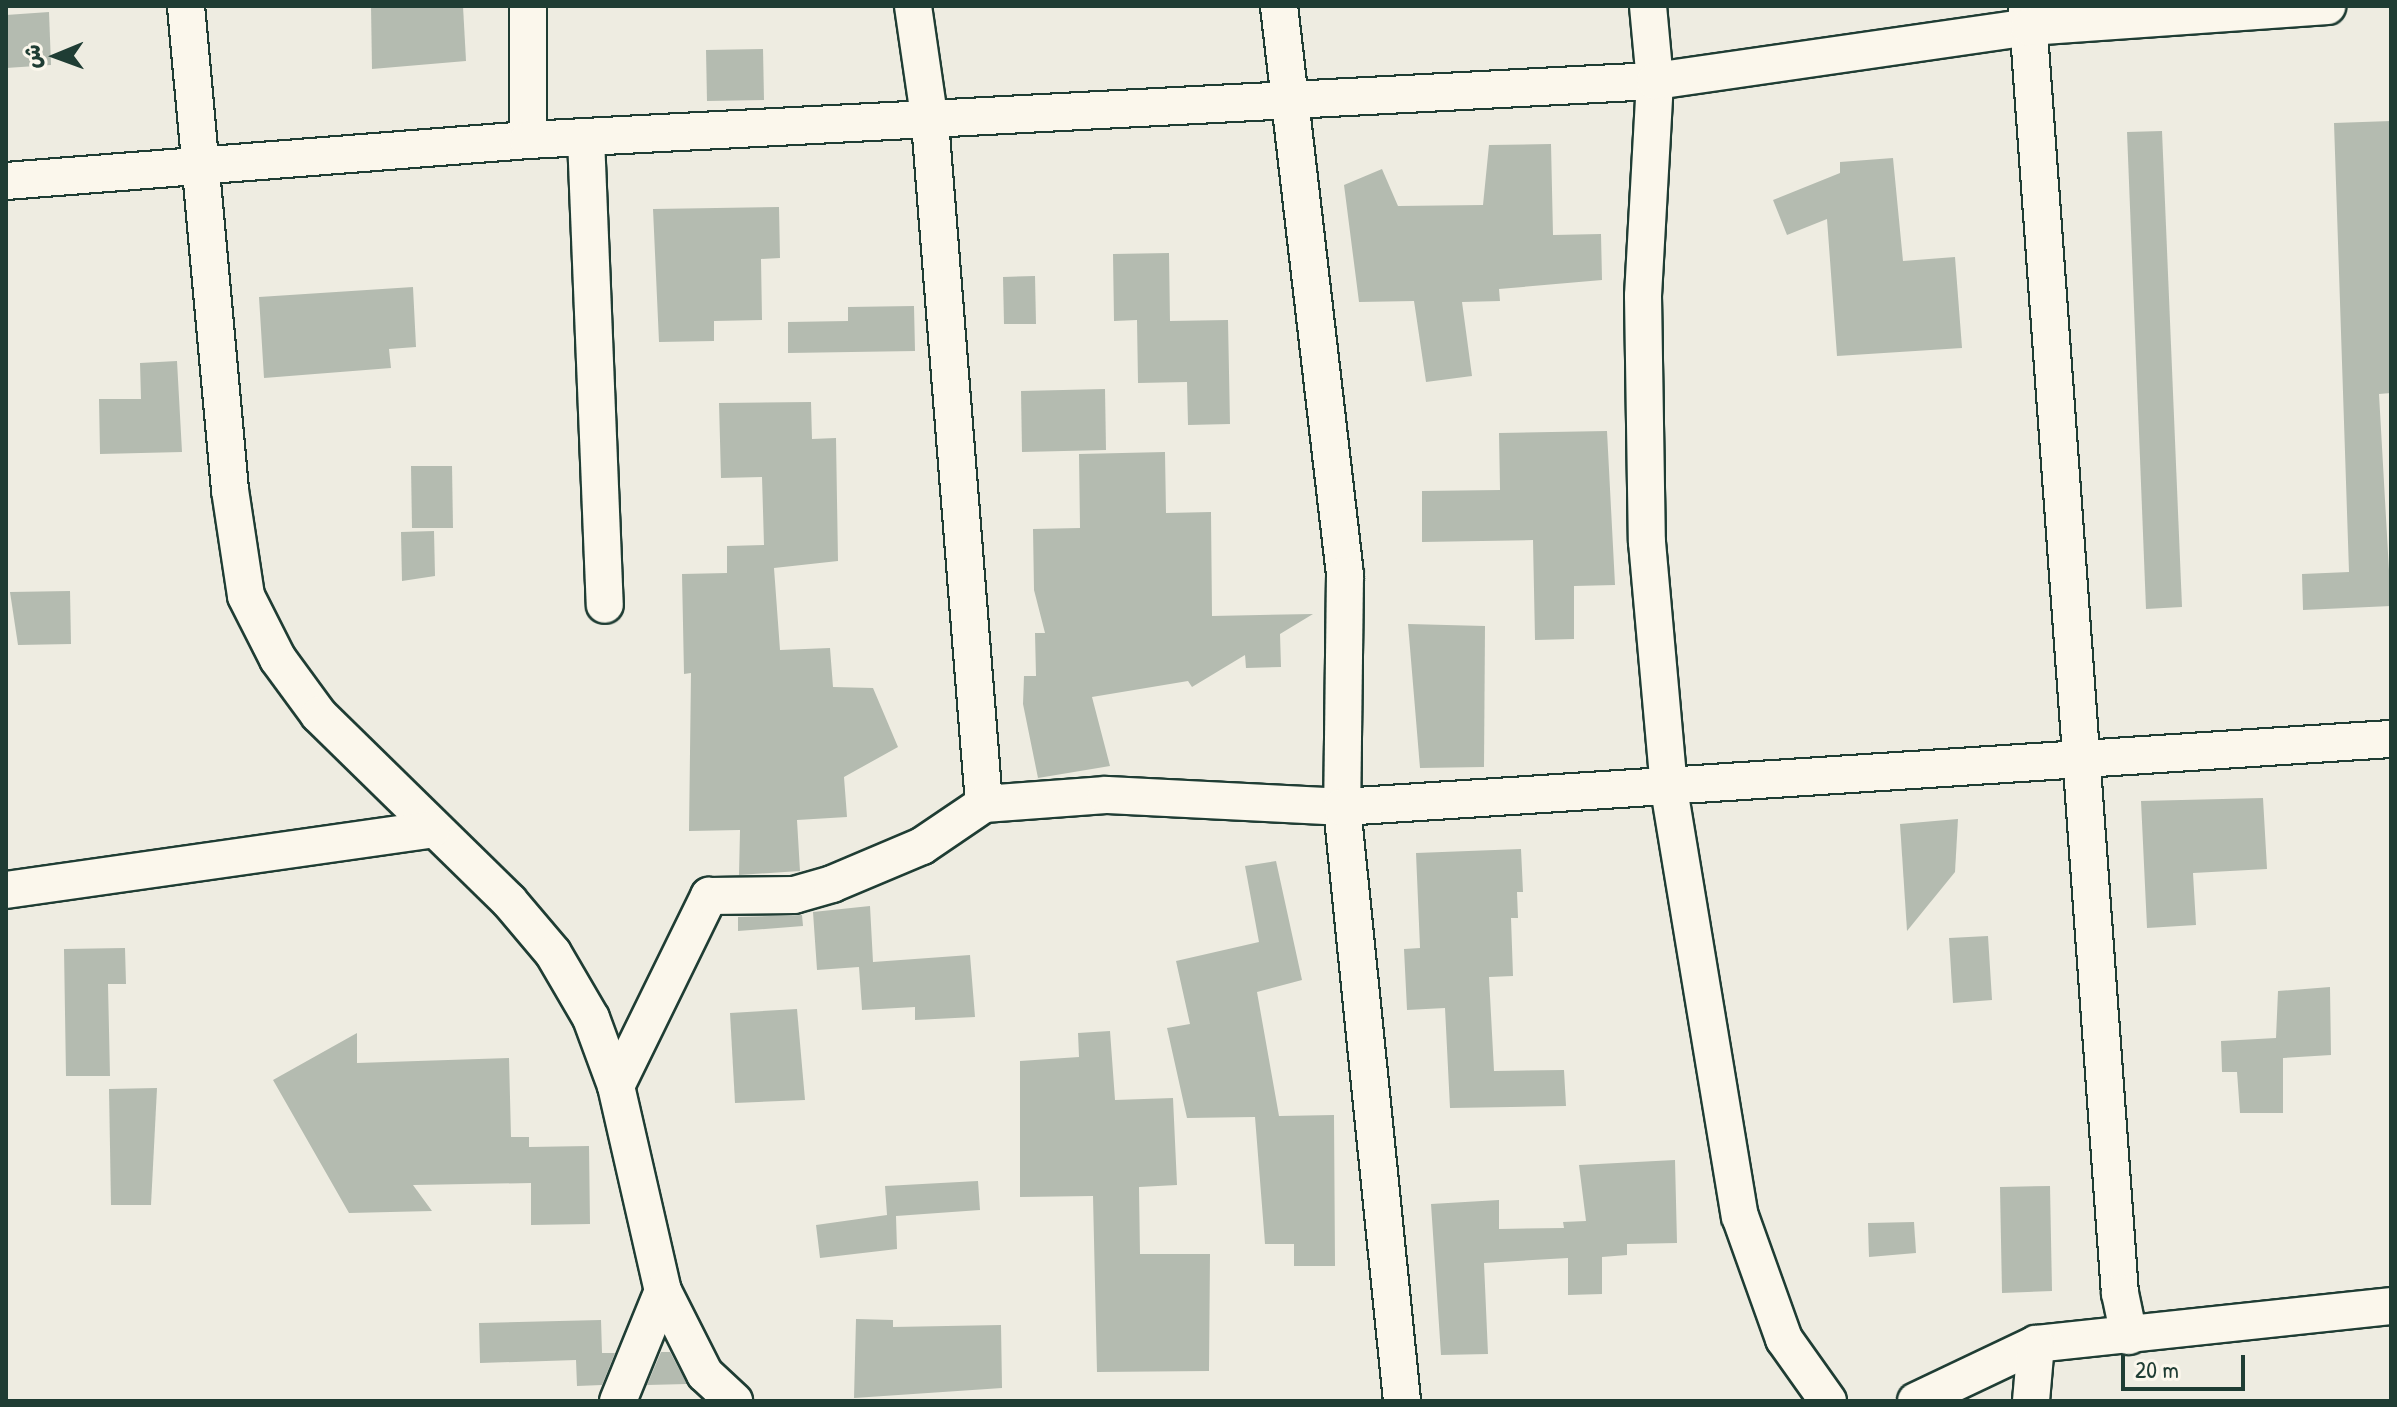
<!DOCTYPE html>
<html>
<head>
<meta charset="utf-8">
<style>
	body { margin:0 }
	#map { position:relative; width:2397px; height:1407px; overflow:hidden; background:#eeece1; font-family:"Patrick Hand","Playpen Sans Arabic",sans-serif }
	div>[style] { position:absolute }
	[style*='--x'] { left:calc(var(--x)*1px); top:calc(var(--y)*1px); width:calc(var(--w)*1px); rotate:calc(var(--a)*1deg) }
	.building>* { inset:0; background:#b4bbb0 }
	.roads { filter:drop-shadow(2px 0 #1f3d34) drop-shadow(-2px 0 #1f3d34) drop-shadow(0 2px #1f3d34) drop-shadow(0 -2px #1f3d34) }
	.minor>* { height:36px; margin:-18px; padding:0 18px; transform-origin:18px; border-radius:18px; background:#fbf7ec }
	span { translate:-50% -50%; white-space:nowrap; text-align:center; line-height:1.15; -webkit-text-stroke:8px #fbf7ec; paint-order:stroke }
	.frame { position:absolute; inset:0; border:8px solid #1f3d34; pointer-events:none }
	.north { position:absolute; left:16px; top:16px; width:80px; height:80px; -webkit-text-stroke:6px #fbf7ec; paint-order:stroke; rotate:269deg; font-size:22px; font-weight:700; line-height:32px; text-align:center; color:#1f3d34 }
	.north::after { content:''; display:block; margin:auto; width:28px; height:36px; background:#1f3d34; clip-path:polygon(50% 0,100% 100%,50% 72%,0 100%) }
	.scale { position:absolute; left:2121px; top:1355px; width:124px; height:36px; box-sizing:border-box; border:4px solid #1f3d34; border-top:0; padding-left:10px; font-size:24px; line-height:28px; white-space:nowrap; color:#1f3d34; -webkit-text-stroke:6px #fbf7ec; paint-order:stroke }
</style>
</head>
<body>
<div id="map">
	<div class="building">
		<div style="clip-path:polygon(371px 6px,463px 6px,466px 61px,372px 69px)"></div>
		<div style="clip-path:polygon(49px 12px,51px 65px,6px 68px,6px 15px)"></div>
		<div style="clip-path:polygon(763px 49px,764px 100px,707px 101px,706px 50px)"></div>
		<div style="clip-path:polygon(2391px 121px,2391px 393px,2379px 394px,2391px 606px,2303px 610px,2302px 574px,2349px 572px,2334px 123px)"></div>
		<div style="clip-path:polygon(2162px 131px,2182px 607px,2146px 609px,2127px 132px)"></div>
		<div style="clip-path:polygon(1551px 144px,1553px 235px,1601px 234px,1602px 280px,1499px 289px,1500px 301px,1462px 302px,1472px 376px,1426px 382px,1414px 301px,1359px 302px,1344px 185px,1382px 169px,1398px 206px,1483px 205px,1489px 145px)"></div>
		<div style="clip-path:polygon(1893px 158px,1903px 261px,1955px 257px,1962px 348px,1837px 356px,1827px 219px,1787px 235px,1773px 200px,1840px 173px,1840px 162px)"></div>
		<div style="clip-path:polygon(779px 207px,780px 258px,761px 259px,762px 320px,714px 321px,714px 341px,659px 342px,653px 209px)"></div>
		<div style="clip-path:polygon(1169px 253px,1170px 321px,1228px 320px,1230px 424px,1188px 425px,1187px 382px,1138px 383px,1137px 320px,1114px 321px,1113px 254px)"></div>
		<div style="clip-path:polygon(1035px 276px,1036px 324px,1004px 324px,1003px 277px)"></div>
		<div style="clip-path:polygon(413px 287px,416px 347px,389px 349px,391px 368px,264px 378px,259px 297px)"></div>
		<div style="clip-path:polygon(914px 306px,915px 351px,788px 353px,788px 322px,848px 321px,848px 307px)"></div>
		<div style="clip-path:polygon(177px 361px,182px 452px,100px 454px,99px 399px,141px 399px,140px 363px)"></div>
		<div style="clip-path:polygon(1105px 389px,1106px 450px,1022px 452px,1021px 391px)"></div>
		<div style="clip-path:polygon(811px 402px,812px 439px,836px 438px,838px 561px,774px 568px,780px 650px,830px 648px,833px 687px,873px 688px,898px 747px,844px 777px,847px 817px,797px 820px,800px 871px,739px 875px,740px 830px,689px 831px,691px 673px,684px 674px,682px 574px,727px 573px,727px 546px,764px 545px,762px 477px,721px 478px,719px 403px)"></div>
		<div style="clip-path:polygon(1607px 431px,1615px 585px,1574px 586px,1574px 639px,1535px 640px,1533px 540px,1422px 542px,1422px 491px,1500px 490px,1499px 433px)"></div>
		<div style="clip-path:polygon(1165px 452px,1166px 513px,1211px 512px,1212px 616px,1313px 614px,1280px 634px,1281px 667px,1246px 668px,1245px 655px,1192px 687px,1188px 681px,1092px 697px,1110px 766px,1038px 778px,1023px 704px,1024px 676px,1036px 676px,1035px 633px,1045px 633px,1034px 590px,1033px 529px,1080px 528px,1079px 454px)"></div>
		<div style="clip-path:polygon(411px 466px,452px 466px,453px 528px,412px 528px)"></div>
		<div style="clip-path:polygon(434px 531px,435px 576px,402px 581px,401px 532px)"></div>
		<div style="clip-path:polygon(70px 591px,71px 644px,18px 645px,10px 592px)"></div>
		<div style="clip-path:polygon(1408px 624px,1485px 626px,1484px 767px,1420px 768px)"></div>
		<div style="clip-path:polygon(2263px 798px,2267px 869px,2193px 873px,2196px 925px,2147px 928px,2141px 801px)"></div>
		<div style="clip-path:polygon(1958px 819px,1955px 872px,1907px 931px,1900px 824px)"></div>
		<div style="clip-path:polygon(1521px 849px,1523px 892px,1517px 892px,1518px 918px,1511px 918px,1513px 976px,1489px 977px,1494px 1071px,1564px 1070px,1566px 1106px,1450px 1108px,1445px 1008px,1407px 1010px,1404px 949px,1420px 948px,1416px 853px)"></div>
		<div style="clip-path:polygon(1276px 861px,1302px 980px,1257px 992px,1279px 1116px,1334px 1115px,1335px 1266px,1294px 1266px,1294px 1244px,1265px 1244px,1255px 1117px,1187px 1118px,1167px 1028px,1190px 1024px,1176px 961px,1259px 942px,1245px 866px)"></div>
		<div style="clip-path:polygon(870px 906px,873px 962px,970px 955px,975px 1017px,915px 1020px,915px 1007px,862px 1010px,859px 967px,817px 970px,813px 912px)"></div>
		<div style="clip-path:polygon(802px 915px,803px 926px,738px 931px,738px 917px)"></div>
		<div style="clip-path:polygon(1988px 936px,1992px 1000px,1953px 1003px,1949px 938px)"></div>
		<div style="clip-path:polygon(125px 948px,126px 984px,108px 984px,110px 1076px,66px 1076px,64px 949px)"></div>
		<div style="clip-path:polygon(2330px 987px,2331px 1055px,2283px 1058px,2283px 1113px,2240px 1113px,2237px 1072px,2222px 1072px,2221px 1041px,2276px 1038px,2278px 991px)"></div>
		<div style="clip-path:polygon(797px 1009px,805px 1100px,735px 1103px,730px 1013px)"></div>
		<div style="clip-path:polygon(1110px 1031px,1115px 1100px,1173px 1098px,1177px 1185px,1139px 1187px,1140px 1254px,1210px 1254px,1209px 1371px,1097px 1372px,1093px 1196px,1020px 1197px,1020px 1061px,1079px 1057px,1078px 1033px)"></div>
		<div style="clip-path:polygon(357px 1033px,357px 1063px,509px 1058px,511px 1137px,529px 1137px,529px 1147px,589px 1146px,590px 1224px,531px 1225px,531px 1183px,413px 1185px,432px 1211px,349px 1213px,273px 1080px)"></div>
		<div style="clip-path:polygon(157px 1088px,151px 1205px,111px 1205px,109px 1089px)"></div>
		<div style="clip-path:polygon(1675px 1160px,1677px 1243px,1627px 1244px,1627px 1255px,1602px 1257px,1602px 1294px,1568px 1295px,1568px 1258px,1484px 1263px,1488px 1354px,1441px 1355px,1431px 1204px,1499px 1200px,1499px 1229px,1564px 1228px,1563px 1222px,1586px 1221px,1579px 1165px)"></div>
		<div style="clip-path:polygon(978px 1181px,980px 1210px,896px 1216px,897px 1249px,820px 1258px,816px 1225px,887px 1215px,885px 1186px)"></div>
		<div style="clip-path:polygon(2050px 1186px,2052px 1291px,2002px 1293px,2000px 1187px)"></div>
		<div style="clip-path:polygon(1914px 1222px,1916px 1253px,1869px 1257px,1868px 1223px)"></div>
		<div style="clip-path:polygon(856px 1319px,893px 1320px,893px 1327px,1001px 1325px,1002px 1388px,854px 1398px)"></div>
		<div style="clip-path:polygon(601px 1320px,602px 1353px,615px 1353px,602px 1385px,577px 1386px,576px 1360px,480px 1363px,479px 1323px)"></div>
		<div style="clip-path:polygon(661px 1352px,670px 1352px,687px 1384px,647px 1385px)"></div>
	</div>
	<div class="roads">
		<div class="minor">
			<div style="--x:186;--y:6;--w:486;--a:84.8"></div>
			<div style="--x:230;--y:490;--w:107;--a:81.4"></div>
			<div style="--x:246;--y:596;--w:71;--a:63.1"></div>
			<div style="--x:278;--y:659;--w:69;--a:53.8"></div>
			<div style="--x:319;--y:715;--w:266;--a:44.4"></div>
			<div style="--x:509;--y:901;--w:68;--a:49.8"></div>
			<div style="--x:553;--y:953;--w:75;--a:59.7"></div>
			<div style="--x:591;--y:1018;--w:72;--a:69.8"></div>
			<div style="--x:616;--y:1086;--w:210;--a:77.1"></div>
			<div style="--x:663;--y:1291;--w:93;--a:63.2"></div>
			<div style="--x:705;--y:1374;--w:40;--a:43"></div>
			<div style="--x:913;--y:6;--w:117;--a:81.7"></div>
			<div style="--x:930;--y:122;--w:684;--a:85.47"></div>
			<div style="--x:1279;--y:6;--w:573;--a:83.38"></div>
			<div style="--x:1345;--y:575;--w:232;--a:90.7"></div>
			<div style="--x:1342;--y:807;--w:597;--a:84.23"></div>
			<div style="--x:1648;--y:6;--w:75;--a:84.7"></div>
			<div style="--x:1655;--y:81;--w:215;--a:93.2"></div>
			<div style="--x:1643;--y:296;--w:246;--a:89.1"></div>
			<div style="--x:1647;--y:542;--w:248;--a:84.9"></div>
			<div style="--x:1669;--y:789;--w:433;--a:80.6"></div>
			<div style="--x:1740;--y:1216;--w:131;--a:70.3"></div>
			<div style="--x:1784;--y:1339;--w:76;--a:54.6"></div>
			<div style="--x:2027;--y:6;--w:1290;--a:85.87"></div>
			<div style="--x:2120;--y:1293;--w:44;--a:78.2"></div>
			<div style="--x:586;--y:138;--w:467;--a:87.7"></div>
			<div style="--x:528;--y:140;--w:134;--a:-90"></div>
			<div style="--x:6;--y:181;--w:524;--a:-4.49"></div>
			<div style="--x:528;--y:140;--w:1129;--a:-3"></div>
			<div style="--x:1655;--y:81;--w:378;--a:-8.2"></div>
			<div style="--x:2029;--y:27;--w:299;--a:-4"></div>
			<div style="--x:6;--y:890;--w:430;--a:-8.1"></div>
			<div style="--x:616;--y:1086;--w:212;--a:-63.9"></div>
			<div style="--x:709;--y:896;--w:85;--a:-0.7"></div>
			<div style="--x:794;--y:895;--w:40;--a:-16"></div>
			<div style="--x:832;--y:884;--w:98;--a:-22.9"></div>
			<div style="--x:922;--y:846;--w:75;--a:-34.1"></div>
			<div style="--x:984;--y:804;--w:122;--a:-4.2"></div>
			<div style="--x:1106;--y:795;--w:236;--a:2.9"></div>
			<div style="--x:1342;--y:807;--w:1051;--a:-3.71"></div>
			<div style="--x:618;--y:1401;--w:119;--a:-67.8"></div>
			<div style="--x:1916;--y:1401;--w:133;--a:-25.4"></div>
			<div style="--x:2036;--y:1344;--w:357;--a:-6.1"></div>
			<div style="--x:2031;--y:1401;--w:57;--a:-85"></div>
		</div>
	</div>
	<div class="frame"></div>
	<div class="north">ش</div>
	<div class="scale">20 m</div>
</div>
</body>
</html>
